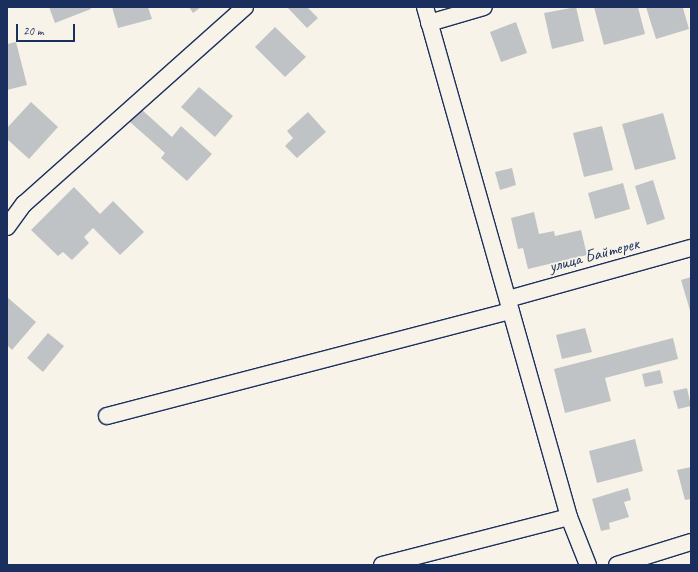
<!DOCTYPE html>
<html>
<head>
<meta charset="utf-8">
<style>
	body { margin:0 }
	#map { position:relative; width:698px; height:572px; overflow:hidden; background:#f7f3e8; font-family:Caveat,sans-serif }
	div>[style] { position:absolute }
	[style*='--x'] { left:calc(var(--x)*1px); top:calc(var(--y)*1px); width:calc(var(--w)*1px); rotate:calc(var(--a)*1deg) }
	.building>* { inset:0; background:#c0c3c5 }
	.roads { filter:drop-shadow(1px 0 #1b2f5e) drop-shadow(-1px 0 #1b2f5e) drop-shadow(0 1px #1b2f5e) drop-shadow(0 -1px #1b2f5e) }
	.minor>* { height:16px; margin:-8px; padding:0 8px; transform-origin:8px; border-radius:8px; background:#f7f3e8 }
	span { translate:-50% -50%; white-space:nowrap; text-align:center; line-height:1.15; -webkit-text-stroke:3.5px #f7f3e8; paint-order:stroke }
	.street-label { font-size:17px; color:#1b2f5e }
	.frame { position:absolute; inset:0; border:8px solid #1b2f5e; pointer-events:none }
	.scale { position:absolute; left:16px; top:24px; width:59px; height:18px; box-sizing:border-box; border:2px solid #1b2f5e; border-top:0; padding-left:5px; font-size:12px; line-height:14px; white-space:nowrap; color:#1b2f5e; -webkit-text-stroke:3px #f7f3e8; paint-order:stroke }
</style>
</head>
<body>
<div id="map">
	<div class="building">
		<div style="clip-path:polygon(49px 7px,90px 7px,91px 9px,55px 23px)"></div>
		<div style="clip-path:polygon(112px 7px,148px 7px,152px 19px,118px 28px)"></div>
		<div style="clip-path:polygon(189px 7px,201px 7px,193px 13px)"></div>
		<div style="clip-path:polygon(287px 7px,307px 7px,318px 18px,307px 28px)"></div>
		<div style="clip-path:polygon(576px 7px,584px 41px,552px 49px,544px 13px)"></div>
		<div style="clip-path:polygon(594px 7px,638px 7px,645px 34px,604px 45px)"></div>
		<div style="clip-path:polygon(646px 7px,683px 8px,689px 29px,656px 39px)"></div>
		<div style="clip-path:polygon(516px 22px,527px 53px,501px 62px,490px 32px)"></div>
		<div style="clip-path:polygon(275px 27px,306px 57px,285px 77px,255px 47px)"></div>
		<div style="clip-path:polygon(16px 42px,27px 85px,7px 90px,7px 44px)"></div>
		<div style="clip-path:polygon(199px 87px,233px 116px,215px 137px,181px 107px)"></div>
		<div style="clip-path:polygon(31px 102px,58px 127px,29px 159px,7px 139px,7px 128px)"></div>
		<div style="clip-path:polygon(141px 109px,172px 137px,181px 126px,212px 154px,187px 181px,161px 158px,165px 153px,130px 122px)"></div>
		<div style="clip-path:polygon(308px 112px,326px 132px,297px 158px,285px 146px,293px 138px,287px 131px)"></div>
		<div style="clip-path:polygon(663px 113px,676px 159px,635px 170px,622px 124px)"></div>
		<div style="clip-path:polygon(602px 126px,613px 170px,584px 177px,573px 133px)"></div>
		<div style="clip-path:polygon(512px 168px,516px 185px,500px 190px,495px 172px)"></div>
		<div style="clip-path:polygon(653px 180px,665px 219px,647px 225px,635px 186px)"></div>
		<div style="clip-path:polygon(623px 183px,630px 209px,595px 219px,588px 193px)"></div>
		<div style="clip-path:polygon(74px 187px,100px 214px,113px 201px,144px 232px,120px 255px,93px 228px,84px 237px,89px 243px,72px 260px,63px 252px,58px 256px,31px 230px)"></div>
		<div style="clip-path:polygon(534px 212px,539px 234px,554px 231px,555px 236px,581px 230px,587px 255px,528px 269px,523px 248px,518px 249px,511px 218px)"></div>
		<div style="clip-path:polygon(691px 277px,691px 314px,681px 280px)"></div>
		<div style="clip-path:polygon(7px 297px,36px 322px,12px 350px,7px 345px)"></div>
		<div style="clip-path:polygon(585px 328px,592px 352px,562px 359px,556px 335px)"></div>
		<div style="clip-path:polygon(48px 333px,64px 346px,43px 372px,27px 358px)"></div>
		<div style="clip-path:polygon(673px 338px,678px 359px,605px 378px,611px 401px,565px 413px,554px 369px)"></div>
		<div style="clip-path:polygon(660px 370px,663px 383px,645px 387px,642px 374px)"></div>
		<div style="clip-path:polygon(687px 388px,691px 406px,678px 409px,673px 391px)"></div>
		<div style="clip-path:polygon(635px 439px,643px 471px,597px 483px,589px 451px)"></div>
		<div style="clip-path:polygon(691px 467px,691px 499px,685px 500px,677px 470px)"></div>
		<div style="clip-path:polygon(628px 488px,631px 500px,624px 502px,629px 517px,609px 523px,610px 529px,601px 531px,592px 499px)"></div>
	</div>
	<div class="roads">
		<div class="minor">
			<div style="--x:425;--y:7;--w:530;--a:74.23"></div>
			<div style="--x:569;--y:517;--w:52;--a:68.4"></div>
			<div style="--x:429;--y:23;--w:57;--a:-16.2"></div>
			<div style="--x:7;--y:227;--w:29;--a:-54"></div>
			<div style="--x:24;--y:204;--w:296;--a:-41.7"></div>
			<div style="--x:508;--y:299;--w:190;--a:-15.6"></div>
			<div style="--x:107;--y:416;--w:417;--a:-14.6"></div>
			<div style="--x:382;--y:565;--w:193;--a:-14.4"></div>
			<div style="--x:617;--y:565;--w:77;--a:-17.3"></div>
		</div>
	</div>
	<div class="street-label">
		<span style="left:594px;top:255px;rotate:-15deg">улица Байтерек</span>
	</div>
	<div class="frame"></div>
	<div class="scale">20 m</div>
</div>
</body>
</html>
